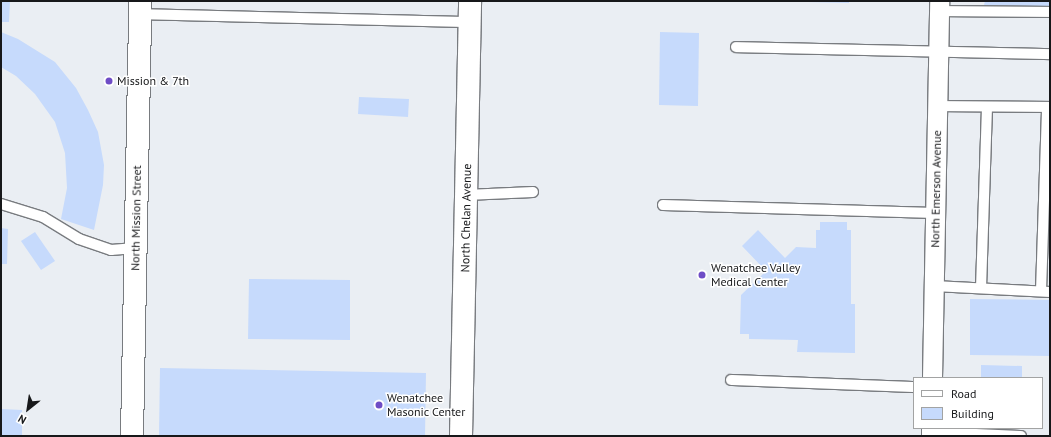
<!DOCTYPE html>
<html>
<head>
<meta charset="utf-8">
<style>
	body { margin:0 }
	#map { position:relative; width:1051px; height:437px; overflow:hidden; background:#eaeef3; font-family:"PT Sans",sans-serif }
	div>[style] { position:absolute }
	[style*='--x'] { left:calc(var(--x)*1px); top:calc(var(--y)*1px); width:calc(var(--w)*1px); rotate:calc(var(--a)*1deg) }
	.building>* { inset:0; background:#c6dafc }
	.roads { filter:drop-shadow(1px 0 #787b7f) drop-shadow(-1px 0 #787b7f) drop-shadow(0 1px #787b7f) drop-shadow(0 -1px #787b7f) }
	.lane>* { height:10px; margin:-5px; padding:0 5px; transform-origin:5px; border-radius:5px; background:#fff }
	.street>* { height:19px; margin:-9.5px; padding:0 9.5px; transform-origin:9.5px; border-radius:9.5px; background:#fff }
	.primary>* { height:22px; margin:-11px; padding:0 11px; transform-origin:11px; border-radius:11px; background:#fff }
	.dots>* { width:11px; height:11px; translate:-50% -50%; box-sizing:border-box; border:2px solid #fff; border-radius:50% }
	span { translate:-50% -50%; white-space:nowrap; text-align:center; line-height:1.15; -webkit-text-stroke:3px #fff; paint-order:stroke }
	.poi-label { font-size:12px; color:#17181a }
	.left { translate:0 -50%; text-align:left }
	.street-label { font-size:12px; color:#17181a }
	.frame { position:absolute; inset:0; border:2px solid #17181a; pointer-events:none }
	.legend { position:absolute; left:913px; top:377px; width:130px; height:52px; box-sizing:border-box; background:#fff; border:1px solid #a2a3a3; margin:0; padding:5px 7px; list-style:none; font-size:12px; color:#17181a }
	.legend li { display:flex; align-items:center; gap:8px; height:20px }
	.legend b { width:20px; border:1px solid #a2a3a3 }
	.north { position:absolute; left:8px; top:389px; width:40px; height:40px; -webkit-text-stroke:3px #fff; paint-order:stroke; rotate:210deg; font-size:11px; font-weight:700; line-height:16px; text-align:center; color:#17181a }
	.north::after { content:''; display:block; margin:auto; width:14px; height:18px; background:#17181a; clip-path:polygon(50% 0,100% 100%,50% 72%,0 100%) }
</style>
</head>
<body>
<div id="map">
	<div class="building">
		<div style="clip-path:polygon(1px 1px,10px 1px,9px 22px,1px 22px)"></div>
		<div style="clip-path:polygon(808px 1px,849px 1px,849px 3px,808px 2px)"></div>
		<div style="clip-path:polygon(985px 1px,1050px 1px,1050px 7px,984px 5px)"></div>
		<div style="clip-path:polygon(1px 32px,18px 39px,55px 62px,76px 88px,88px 110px,98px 132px,104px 165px,103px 185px,94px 230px,61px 219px,67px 188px,65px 153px,55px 122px,35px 94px,16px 76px,1px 67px)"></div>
		<div style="clip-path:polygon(660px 32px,699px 33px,698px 106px,659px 105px)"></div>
		<div style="clip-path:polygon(359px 97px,409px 99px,408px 117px,358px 114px)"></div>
		<div style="clip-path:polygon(820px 222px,847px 222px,847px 230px,851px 230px,851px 304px,855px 304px,855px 353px,797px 352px,798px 340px,749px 339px,749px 334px,740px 334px,741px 295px,766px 271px,742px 246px,758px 230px,785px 258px,796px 247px,816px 248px,816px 230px,820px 230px)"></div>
		<div style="clip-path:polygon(1px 228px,8px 229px,7px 264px,1px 264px)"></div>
		<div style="clip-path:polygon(35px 232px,55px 261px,41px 270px,21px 241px)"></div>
		<div style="clip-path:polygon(249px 279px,350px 280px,350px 340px,248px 339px)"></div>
		<div style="clip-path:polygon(970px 299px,1050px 300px,1050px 356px,970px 355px)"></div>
		<div style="clip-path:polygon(981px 365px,1022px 366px,1022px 378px,981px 378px)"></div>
		<div style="clip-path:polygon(160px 368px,426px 373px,425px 436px,159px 436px)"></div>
		<div style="clip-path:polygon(1px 409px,22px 410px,22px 436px,1px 436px)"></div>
	</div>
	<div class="roads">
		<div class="lane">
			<div style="--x:939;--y:11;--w:111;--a:0.5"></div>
			<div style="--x:140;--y:14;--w:330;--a:1.4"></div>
			<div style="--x:736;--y:47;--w:314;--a:1.3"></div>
			<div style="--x:937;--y:106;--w:113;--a:0.5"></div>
			<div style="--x:466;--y:195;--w:67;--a:-2.6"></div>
			<div style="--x:1;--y:204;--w:44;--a:17.2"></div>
			<div style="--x:43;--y:217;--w:42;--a:31.4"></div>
			<div style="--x:79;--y:239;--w:34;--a:19"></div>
			<div style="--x:111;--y:250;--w:24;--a:-5"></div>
			<div style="--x:663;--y:205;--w:272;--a:1.7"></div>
			<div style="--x:934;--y:286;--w:116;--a:3"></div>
			<div style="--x:981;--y:288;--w:181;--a:-88.1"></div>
			<div style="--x:1041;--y:291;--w:184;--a:-88.1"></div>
			<div style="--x:731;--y:380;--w:183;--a:2.2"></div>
			<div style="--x:931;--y:432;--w:90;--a:2.5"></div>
		</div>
		<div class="street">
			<div style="--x:932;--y:378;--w:377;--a:-88.9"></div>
			<div style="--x:931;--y:436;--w:8;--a:-90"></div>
		</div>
		<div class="primary">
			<div style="--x:132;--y:436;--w:435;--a:-88.9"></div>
			<div style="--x:461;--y:436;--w:435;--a:-88.8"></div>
		</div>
	</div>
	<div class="dots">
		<div style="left:109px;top:81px;background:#6f4dc6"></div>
		<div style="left:702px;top:275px;background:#6f4dc6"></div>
		<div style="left:379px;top:405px;background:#6f4dc6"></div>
	</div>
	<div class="poi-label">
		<span class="left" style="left:117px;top:81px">Mission &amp; 7th</span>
		<span class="left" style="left:711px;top:275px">Wenatchee Valley<br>Medical Center</span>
		<span class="left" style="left:387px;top:405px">Wenatchee<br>Masonic Center</span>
	</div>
	<div class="street-label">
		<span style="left:936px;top:189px;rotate:-89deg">North Emerson Avenue</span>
		<span style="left:136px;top:218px;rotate:-89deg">North Mission Street</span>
		<span style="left:466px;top:218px;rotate:-89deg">North Chelan Avenue</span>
	</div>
	<div class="frame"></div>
	<ul class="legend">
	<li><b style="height:5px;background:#fff"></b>Road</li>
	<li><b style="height:11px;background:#c6dafc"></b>Building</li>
	</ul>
	<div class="north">N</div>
</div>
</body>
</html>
